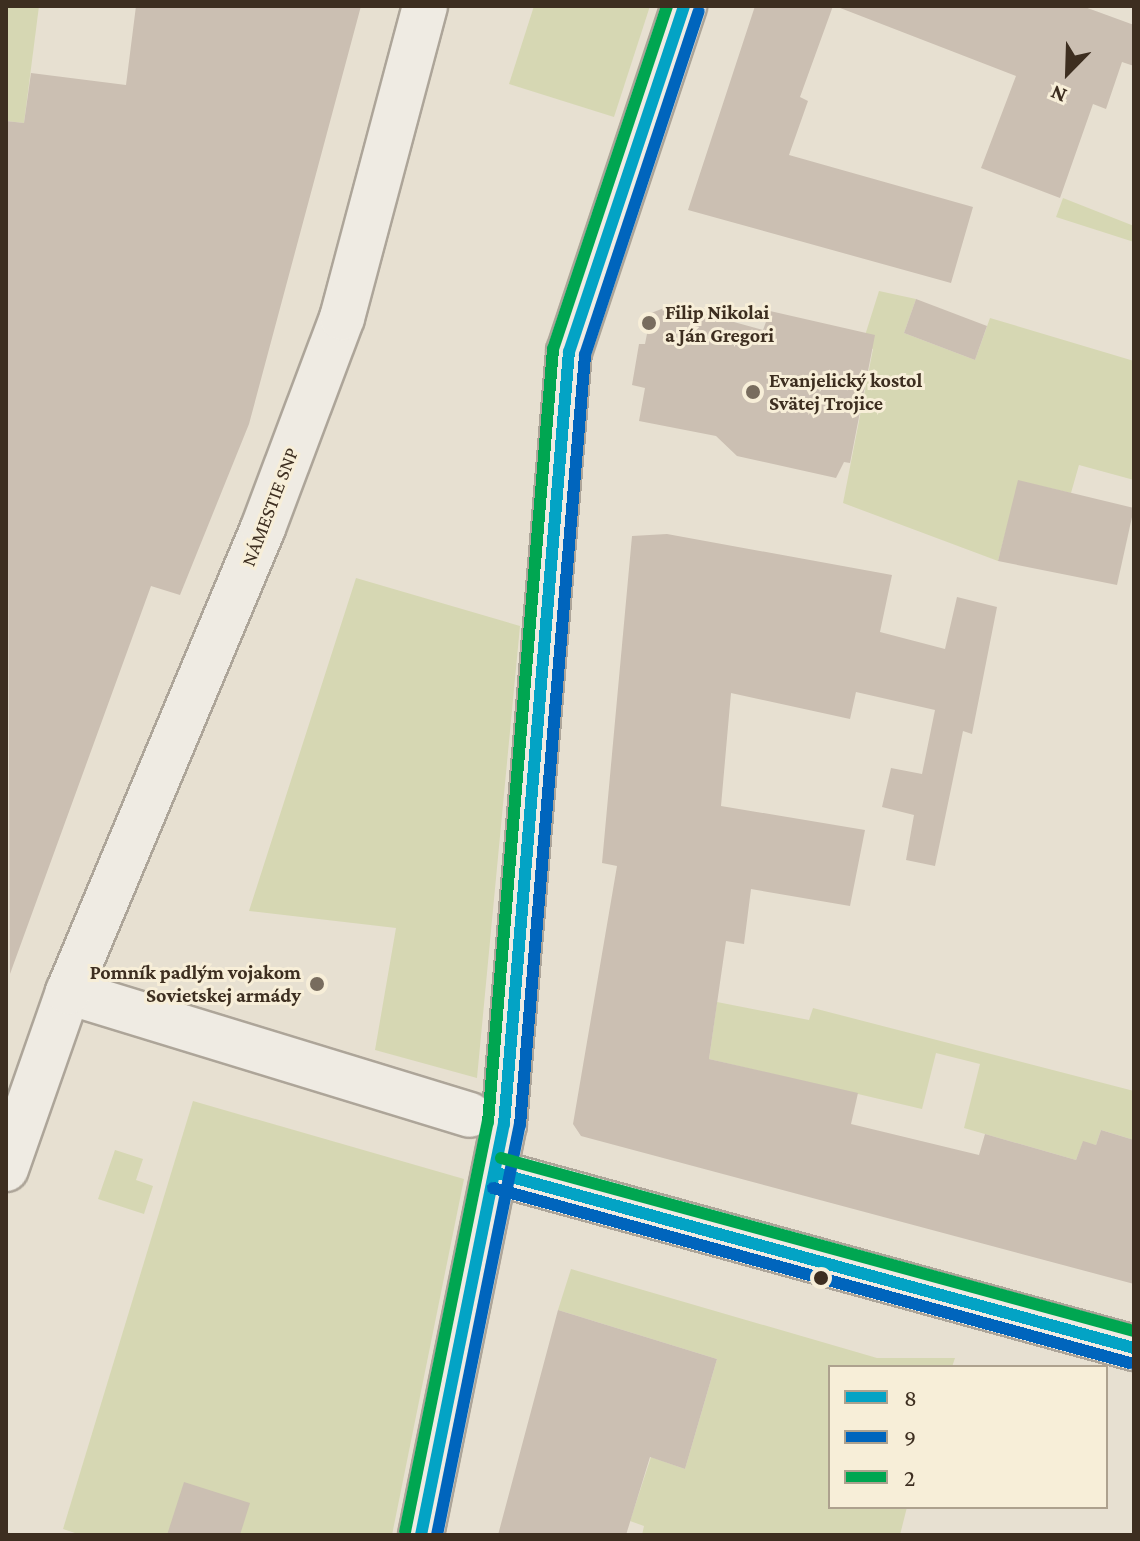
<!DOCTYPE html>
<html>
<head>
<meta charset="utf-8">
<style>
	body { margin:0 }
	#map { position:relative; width:1140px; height:1541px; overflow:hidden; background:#e7e0d1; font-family:"Crimson Pro",serif }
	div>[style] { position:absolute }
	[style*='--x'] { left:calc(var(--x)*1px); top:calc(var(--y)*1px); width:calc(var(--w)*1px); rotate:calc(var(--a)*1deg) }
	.green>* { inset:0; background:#d6d7b3 }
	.building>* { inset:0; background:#cbbfb2 }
	.roads { filter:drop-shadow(2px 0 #ada599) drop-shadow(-2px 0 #ada599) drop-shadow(0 2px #ada599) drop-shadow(0 -2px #ada599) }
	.street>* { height:44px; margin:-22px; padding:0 22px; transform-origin:22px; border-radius:22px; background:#efebe3 }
	.bus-1>* { height:12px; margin:-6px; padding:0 6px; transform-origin:6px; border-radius:6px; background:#03a3c5 }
	.bus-2>* { height:12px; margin:-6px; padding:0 6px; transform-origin:6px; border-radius:6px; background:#0065bd }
	.bus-3>* { height:12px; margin:-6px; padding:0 6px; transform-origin:6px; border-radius:6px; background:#00a651 }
	.dots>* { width:22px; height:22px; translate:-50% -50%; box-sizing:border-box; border:4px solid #f7eed8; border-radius:50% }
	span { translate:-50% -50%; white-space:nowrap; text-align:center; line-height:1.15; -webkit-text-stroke:6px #f7eed8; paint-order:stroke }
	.poi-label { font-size:20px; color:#3d2e20; font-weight:700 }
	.left { translate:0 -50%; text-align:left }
	.right { translate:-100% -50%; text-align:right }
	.street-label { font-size:20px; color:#3d2e20 }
	.frame { position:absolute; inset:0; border:8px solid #3d2e20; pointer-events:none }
	.legend { position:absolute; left:828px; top:1365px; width:280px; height:144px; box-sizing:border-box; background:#f7eed8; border:2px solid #ada18e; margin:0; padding:10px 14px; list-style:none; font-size:24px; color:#3d2e20 }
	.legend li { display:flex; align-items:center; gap:16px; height:40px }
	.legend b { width:40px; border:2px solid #ada18e }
	.north { position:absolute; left:1028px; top:32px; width:80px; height:80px; -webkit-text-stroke:6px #f7eed8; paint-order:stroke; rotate:203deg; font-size:22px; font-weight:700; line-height:32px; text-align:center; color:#3d2e20 }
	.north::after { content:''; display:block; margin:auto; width:28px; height:36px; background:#3d2e20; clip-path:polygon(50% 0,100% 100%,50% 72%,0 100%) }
</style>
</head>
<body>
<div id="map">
	<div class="green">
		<div style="clip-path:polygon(6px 6px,39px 6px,24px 123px,6px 121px)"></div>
		<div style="clip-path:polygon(534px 6px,650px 6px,614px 117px,509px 84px)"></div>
		<div style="clip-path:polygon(1063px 198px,1134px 226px,1134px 242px,1056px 217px)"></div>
		<div style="clip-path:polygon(879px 291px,916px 299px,904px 333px,975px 360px,990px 318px,1134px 361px,1134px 480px,1079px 465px,1071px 493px,1019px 481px,998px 561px,843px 503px,873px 349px,862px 345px)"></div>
		<div style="clip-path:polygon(356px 578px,520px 626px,477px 1078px,375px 1050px,396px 928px,249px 911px)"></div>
		<div style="clip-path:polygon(717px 1002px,809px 1020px,813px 1008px,1134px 1091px,1134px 1140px,1101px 1130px,1096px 1145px,1083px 1142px,1076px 1160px,964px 1128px,980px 1064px,936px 1053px,922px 1109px,709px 1059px)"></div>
		<div style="clip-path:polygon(193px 1101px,464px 1179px,392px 1535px,81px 1535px,63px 1529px)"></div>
		<div style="clip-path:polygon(115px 1150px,143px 1159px,136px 1180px,153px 1186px,144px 1214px,98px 1199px)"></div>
		<div style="clip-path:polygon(571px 1269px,877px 1358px,955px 1358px,952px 1367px,830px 1367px,830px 1507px,907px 1507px,900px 1535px,642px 1535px,644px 1526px,630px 1521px,651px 1457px,685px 1469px,717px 1359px,558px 1310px)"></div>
	</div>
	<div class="building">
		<div style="clip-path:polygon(136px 6px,361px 6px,249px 424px,180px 595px,151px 586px,10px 974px,6px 121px,24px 123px,31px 73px,126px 85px)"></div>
		<div style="clip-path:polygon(755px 6px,833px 6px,800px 97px,808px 101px,789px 155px,973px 207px,951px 283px,688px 210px)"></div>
		<div style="clip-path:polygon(835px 6px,1082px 6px,1134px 25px,1134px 66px,1122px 62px,1106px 109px,1093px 104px,1060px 198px,981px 168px,1016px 76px)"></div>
		<div style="clip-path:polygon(916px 299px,987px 326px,975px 360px,904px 333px)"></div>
		<div style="clip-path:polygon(672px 305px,763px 330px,770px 311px,875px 335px,850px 463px,844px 462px,836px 478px,737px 456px,716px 436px,639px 421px,645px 388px,632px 385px,639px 344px,645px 344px,651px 313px)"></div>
		<div style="clip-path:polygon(1018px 480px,1134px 508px,1117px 585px,998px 561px)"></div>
		<div style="clip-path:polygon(667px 534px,892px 575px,880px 632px,945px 649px,957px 597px,997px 607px,972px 734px,963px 731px,935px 866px,906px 860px,914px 815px,882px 807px,891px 768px,922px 774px,935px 710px,856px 692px,850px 719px,731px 693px,721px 806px,865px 830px,850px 906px,751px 889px,744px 944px,726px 941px,709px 1059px,858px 1093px,851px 1124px,979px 1155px,985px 1134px,1076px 1160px,1083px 1141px,1096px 1145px,1101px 1130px,1134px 1140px,1134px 1284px,581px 1136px,573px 1124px,617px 866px,602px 863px,632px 536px)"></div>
		<div style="clip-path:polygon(558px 1310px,717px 1359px,685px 1469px,650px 1457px,626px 1535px,498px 1535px)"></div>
		<div style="clip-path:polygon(184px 1482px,250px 1503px,240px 1535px,167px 1535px)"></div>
	</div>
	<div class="roads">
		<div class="street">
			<div style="--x:68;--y:992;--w:420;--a:17"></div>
			<div style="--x:6;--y:1169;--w:188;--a:-70.7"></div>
			<div style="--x:68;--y:992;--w:503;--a:-67.2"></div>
			<div style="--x:263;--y:528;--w:224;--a:-69.4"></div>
			<div style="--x:342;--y:318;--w:323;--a:-75.1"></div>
			<div style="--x:497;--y:1173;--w:661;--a:15.36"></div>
			<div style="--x:421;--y:1535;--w:419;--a:-78.6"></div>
			<div style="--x:504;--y:1124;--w:775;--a:-85.19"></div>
			<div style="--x:569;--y:352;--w:365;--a:-71.6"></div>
		</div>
	</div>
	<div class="bus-1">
		<div style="--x:497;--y:1173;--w:661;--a:15.36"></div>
		<div style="--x:421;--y:1535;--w:419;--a:-78.6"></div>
		<div style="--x:504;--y:1124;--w:775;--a:-85.19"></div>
		<div style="--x:569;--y:352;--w:365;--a:-71.6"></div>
	</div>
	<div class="bus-2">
		<div style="--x:493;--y:1188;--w:661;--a:15.36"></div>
		<div style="--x:437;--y:1535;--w:418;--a:-78.6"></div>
		<div style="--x:520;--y:1125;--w:773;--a:-85.17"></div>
		<div style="--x:585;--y:355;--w:362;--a:-71.7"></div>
	</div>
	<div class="bus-3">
		<div style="--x:501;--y:1158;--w:656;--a:15.29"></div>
		<div style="--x:405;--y:1532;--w:418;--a:-78.6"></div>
		<div style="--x:488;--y:1122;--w:776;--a:-85.19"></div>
		<div style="--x:553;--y:349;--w:361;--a:-71.6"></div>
	</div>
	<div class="dots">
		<div style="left:649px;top:323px;background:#786c5e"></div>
		<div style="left:753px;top:392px;background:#786c5e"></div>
		<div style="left:317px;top:984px;background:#786c5e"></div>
		<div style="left:821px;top:1278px;background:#3d2e20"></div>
	</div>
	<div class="poi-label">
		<span class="left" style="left:665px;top:324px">Filip Nikolai<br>a Ján Gregori</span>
		<span class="left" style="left:769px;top:392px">Evanjelický kostol<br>Svätej Trojice</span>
		<span class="right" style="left:301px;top:984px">Pomník padlým vojakom<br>Sovietskej armády</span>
	</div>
	<div class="street-label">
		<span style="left:270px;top:507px;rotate:-69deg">NÁMESTIE SNP</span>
	</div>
	<div class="frame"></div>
	<ul class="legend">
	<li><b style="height:10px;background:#03a3c5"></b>8</li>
	<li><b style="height:10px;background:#0065bd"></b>9</li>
	<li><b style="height:10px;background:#00a651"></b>2</li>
	</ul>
	<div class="north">N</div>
</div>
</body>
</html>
